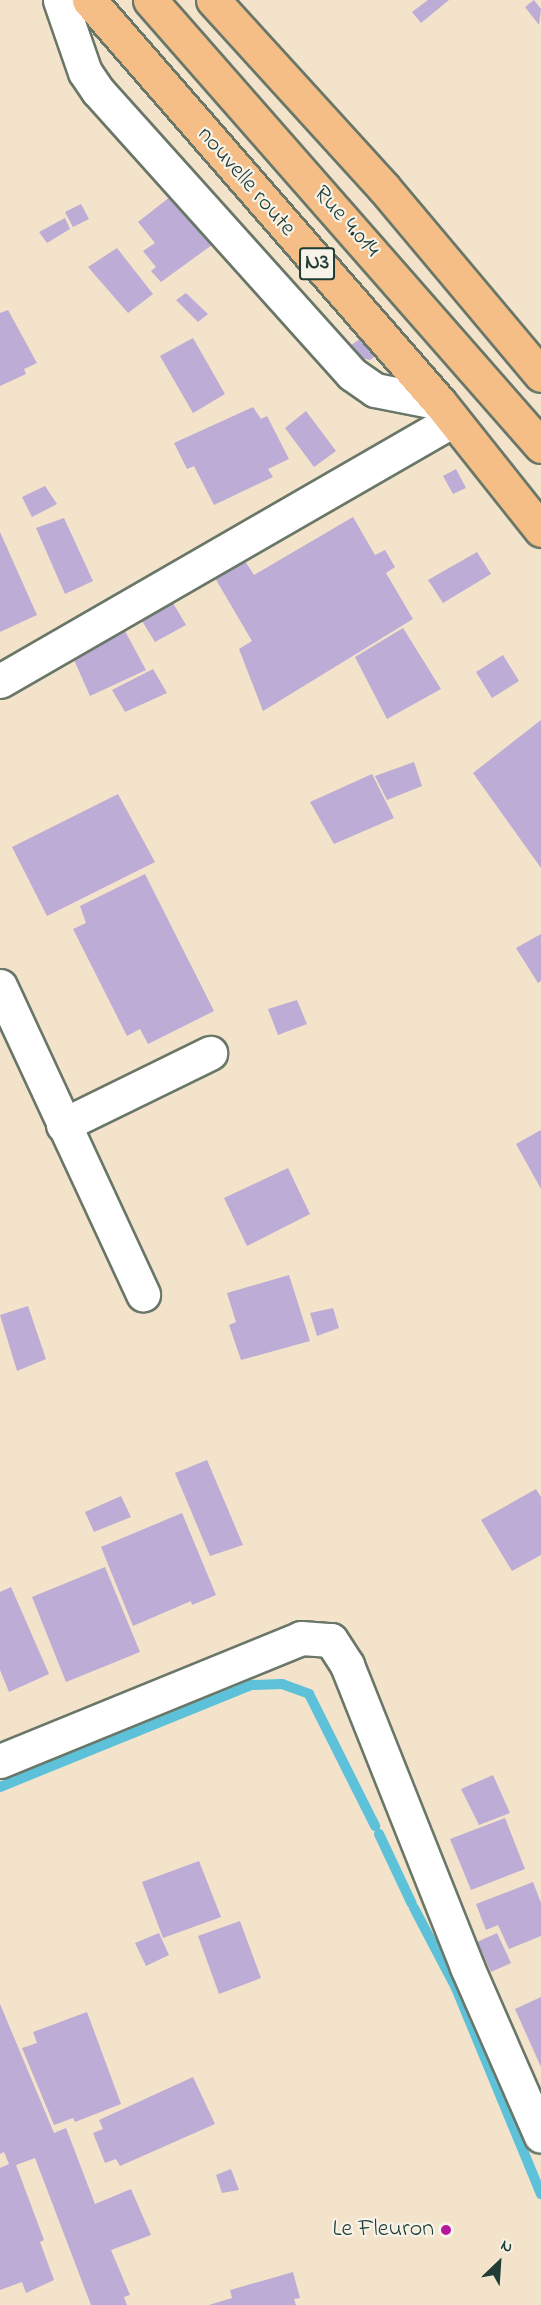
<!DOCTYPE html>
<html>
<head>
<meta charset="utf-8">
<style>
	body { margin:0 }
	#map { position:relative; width:541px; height:2305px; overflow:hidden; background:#f3e3ca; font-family:"Indie Flower",sans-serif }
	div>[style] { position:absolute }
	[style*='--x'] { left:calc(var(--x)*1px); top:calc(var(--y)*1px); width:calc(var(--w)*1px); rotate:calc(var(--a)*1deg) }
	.stream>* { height:10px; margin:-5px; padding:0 5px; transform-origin:5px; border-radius:5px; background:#5cc1d9 }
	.building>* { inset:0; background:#bdacd6 }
	.roads { filter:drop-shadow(2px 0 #697768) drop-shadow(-2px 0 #697768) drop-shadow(0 2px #697768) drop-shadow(0 -2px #697768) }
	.minor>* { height:33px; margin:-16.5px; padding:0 16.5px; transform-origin:16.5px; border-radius:16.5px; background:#fff }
	.highway>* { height:33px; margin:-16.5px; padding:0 16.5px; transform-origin:16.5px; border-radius:16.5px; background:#f6be87 }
	.dots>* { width:16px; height:16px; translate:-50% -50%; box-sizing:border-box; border:3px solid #f7f3e8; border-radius:50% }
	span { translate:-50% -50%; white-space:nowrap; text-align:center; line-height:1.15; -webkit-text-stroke:4.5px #f7f3e8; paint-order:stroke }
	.shield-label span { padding:2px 4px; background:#f7f3e8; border:2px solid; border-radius:4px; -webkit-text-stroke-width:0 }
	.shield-label { font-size:22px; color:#1f3d34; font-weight:700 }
	.street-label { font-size:24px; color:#1f3d34 }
	.poi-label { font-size:24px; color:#1f3d34 }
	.right { translate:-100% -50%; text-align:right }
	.north { position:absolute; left:469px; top:2233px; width:60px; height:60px; -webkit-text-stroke:4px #f7f3e8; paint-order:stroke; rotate:25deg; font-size:16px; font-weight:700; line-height:24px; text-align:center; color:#1f3d34 }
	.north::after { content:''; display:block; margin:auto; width:21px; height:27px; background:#1f3d34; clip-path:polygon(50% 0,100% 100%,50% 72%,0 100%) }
</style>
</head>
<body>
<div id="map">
	<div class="stream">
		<div style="--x:0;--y:1787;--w:271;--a:-22.1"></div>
		<div style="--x:251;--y:1685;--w:31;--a:-2"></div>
		<div style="--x:282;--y:1684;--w:29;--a:20"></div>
		<div style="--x:309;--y:1694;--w:148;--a:63.4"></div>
		<div style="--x:379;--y:1834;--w:77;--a:64.8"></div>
		<div style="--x:414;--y:1908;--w:90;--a:62.3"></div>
		<div style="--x:456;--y:1988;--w:223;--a:67.6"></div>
	</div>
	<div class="building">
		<div style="clip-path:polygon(428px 0,449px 0,421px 23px,412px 12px)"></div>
		<div style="clip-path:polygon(534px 0,541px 9px,539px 25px,525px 7px)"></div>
		<div style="clip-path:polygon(175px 193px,216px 242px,161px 282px,151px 271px,156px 267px,143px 251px,155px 243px,138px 222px)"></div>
		<div style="clip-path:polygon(81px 204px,89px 219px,73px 227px,65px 212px)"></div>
		<div style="clip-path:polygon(65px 218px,70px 229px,47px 243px,39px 232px)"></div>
		<div style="clip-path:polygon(117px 248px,153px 294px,128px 313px,88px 267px)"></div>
		<div style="clip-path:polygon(186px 293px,208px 314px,198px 322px,176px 300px)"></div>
		<div style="clip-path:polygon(8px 310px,37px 363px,24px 369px,26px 374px,0 386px,0 313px)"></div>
		<div style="clip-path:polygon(368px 333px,384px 350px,370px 360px,361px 358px,350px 346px)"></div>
		<div style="clip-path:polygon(193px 338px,225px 394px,193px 413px,160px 356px)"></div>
		<div style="clip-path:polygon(253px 407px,261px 419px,267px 416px,289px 459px,268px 469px,273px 477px,214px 505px,194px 466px,187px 469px,174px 443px)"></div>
		<div style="clip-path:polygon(306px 411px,336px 451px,314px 467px,285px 428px)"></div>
		<div style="clip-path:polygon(456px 469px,466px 488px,453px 494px,443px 476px)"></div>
		<div style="clip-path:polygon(45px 486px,57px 504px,32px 517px,22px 497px)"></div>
		<div style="clip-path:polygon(353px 517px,375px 555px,385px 550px,395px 567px,386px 573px,413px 619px,263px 711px,239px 649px,252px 641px,215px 578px,245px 561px,254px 575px)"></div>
		<div style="clip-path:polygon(64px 518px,93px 581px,65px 594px,36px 528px)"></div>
		<div style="clip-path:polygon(0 532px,37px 615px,0 632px)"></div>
		<div style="clip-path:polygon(477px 552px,491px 574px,443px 603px,428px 580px)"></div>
		<div style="clip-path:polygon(173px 603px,186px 625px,155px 642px,142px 621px)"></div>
		<div style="clip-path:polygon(403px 628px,441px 689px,387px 719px,355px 657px)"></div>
		<div style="clip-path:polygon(125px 631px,146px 670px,90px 696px,71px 653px,87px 645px,90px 650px)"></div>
		<div style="clip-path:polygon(503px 655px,519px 681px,492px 698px,476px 672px)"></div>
		<div style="clip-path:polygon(153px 669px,167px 693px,125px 712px,112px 690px)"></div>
		<div style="clip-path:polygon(541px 720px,541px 868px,473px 773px)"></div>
		<div style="clip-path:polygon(414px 762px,422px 786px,387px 800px,375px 776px)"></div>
		<div style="clip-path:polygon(372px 774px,394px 818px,334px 844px,310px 802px)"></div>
		<div style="clip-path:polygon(118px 794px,155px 862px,47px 916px,12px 847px)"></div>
		<div style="clip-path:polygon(145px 874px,214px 1011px,148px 1044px,140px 1029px,127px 1036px,73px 929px,86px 923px,80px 906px)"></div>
		<div style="clip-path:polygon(541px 934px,541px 981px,538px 983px,516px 948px)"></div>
		<div style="clip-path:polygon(297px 1000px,307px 1024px,278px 1035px,268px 1009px)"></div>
		<div style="clip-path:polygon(541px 1130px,541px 1189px,516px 1144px)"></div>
		<div style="clip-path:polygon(288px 1168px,310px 1214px,247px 1246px,224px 1198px)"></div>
		<div style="clip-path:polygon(289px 1275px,310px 1341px,241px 1360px,229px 1325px,236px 1322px,227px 1293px)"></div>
		<div style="clip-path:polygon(28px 1306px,46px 1359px,17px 1371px,0 1315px)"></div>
		<div style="clip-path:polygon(333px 1308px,339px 1328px,317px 1336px,310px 1313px)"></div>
		<div style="clip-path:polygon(207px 1460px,243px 1545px,210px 1556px,175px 1473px)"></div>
		<div style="clip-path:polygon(536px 1489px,541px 1497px,541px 1555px,512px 1571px,481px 1520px)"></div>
		<div style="clip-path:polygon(121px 1496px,131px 1517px,94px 1532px,85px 1512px)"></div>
		<div style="clip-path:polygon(182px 1513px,216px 1595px,192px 1605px,191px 1601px,133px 1626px,101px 1547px)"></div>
		<div style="clip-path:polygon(105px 1567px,140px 1652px,66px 1682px,32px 1597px)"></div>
		<div style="clip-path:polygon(11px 1587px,49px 1674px,9px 1692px,0 1670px,0 1592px)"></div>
		<div style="clip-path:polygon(493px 1775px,510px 1813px,479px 1825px,461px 1789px)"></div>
		<div style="clip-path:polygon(505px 1818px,525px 1869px,471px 1890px,450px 1839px)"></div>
		<div style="clip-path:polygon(199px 1861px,221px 1917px,163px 1938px,142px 1882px)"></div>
		<div style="clip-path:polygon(533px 1882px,541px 1903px,541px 1936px,509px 1949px,498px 1925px,486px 1930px,476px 1904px)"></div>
		<div style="clip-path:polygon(240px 1921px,261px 1978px,219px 1994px,198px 1936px)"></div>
		<div style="clip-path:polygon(159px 1933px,169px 1955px,146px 1966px,135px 1943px)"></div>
		<div style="clip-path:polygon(497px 1933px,511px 1963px,491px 1972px,477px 1942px)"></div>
		<div style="clip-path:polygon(541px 1997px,541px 2067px,515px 2009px)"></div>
		<div style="clip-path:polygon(0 2004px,54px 2133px,66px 2128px,95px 2204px,131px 2189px,151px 2235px,111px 2250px,130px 2295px,124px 2297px,127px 2305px,91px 2305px,35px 2158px,16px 2165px,44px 2240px,40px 2242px,54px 2280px,26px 2293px,22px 2282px,0 2290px,0 2168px,9px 2164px,4px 2152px,0 2154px)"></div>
		<div style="clip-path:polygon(87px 2012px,121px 2104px,75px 2122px,73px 2118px,54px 2125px,22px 2048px,37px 2043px,33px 2032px)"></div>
		<div style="clip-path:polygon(193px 2077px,215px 2124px,120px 2166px,116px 2159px,105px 2163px,93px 2133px,103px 2129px,99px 2120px)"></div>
		<div style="clip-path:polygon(231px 2169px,239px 2190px,222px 2193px,216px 2175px)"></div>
		<div style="clip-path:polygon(293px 2272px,300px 2298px,294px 2299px,296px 2305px,209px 2305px,232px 2298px,230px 2290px)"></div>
	</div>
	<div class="roads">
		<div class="minor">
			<div style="--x:60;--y:0;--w:76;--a:70.9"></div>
			<div style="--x:85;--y:72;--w:23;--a:56"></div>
			<div style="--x:98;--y:91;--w:380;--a:48.1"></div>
			<div style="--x:352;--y:374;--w:28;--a:35"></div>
			<div style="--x:375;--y:390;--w:66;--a:11.3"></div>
			<div style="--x:0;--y:681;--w:523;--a:-29.95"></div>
			<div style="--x:0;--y:986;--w:340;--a:65.1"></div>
			<div style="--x:63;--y:1125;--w:164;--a:-26.1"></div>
			<div style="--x:0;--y:1761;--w:325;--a:-22.2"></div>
			<div style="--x:301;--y:1638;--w:30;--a:4"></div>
			<div style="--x:331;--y:1640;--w:30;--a:57"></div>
			<div style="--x:347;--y:1665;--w:325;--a:68.3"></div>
			<div style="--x:467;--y:1967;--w:184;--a:66.4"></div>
		</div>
		<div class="highway">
			<div style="--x:89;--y:0;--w:534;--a:48.95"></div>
			<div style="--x:440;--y:403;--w:162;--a:51.5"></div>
			<div style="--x:150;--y:0;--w:593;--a:48.76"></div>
			<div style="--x:213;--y:0;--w:254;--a:47.7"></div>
			<div style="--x:384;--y:188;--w:244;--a:50"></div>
		</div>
	</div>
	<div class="dots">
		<div style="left:446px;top:2230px;background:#b5179e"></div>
	</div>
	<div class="shield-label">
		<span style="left:317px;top:264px">N3</span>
	</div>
	<div class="street-label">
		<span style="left:246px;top:182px;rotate:49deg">nouvelle route</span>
		<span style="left:346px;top:222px;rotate:48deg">Rue 4.014</span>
	</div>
	<div class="poi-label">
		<span class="right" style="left:434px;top:2230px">Le Fleuron</span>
	</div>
	<div class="north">N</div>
</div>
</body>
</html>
